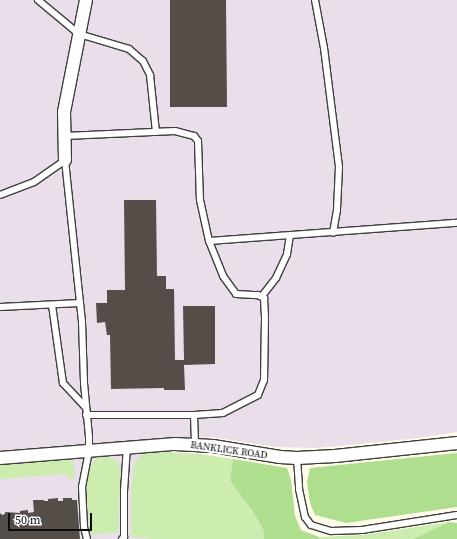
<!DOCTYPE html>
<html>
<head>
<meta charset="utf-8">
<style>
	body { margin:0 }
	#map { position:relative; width:457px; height:539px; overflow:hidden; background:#fffce9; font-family:"Source Serif 4",serif }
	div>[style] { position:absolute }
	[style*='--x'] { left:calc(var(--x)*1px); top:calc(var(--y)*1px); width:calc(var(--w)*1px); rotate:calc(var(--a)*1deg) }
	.industrial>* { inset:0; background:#eadeeb }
	.green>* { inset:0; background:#cdecb0 }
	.forest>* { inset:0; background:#afde8e }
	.building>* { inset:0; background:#554d47 }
	.roads { filter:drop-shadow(1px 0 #3e3e3e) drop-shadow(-1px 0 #3e3e3e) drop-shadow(0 1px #3e3e3e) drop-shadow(0 -1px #3e3e3e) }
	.service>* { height:6px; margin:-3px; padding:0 3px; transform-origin:3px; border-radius:3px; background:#fff }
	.minor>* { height:12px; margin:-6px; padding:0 6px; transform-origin:6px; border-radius:6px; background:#fff }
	span { translate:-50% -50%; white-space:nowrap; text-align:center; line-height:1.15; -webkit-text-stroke:4px #fff; paint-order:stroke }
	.street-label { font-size:10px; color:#0b0b0b }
	.scale { position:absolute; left:8px; top:513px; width:84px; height:18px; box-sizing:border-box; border:2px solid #0b0b0b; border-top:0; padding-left:5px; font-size:12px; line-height:14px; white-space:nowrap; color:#0b0b0b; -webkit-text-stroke:3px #fff; paint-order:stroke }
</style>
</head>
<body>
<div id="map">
	<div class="industrial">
		<div style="clip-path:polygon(0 0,457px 0,457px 432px,410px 439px,317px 448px,276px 447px,211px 437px,173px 438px,0 453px)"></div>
		<div style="clip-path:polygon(159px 451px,199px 454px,233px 459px,230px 480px,237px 491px,252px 510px,264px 539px,0 539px,0 464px)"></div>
	</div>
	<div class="green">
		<div style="clip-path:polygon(148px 451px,199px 454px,233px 459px,230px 480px,237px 491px,252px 510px,263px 529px,264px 539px,152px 539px,131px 537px,131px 491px,134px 465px,139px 457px)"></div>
		<div style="clip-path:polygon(106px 457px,117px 460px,121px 471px,118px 532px,93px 535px,90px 533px,86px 486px,89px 470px,96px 458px)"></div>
		<div style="clip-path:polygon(67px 459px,73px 461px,75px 476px,71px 480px,65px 474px,0 479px,0 464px)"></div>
		<div style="clip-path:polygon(449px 522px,413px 539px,319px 539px,319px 537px,363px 535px)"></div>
	</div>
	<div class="forest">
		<div style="clip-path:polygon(457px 453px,457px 507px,346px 523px,315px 515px,310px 503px,307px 482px,310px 468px)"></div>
		<div style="clip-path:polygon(233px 459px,287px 468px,291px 480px,295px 516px,301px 530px,319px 537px,319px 539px,264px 539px,263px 529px,252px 510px,237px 491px,230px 480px)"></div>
		<div style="clip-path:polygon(449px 522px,457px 523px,457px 539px,413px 539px)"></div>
	</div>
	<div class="building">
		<div style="clip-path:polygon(170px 0,226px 0,227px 107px,170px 107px)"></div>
		<div style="clip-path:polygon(124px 200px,156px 200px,157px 276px,166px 276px,166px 289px,174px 289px,175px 360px,184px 360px,183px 306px,215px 306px,215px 364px,184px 365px,185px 390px,164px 390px,164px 388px,111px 389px,110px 335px,107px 335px,105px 322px,97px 323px,96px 303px,107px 303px,107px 290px,125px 290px)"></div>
		<div style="clip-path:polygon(58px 498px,58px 501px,63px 501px,63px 498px,72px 498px,72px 500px,77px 500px,80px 539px,0 539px,0 513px,2px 515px,5px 514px,5px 512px,20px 513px,20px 511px,28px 510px,28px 513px,34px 512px,33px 500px,44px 500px,44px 501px,48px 501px,48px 499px)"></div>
	</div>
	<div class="roads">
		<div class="service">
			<div style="--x:38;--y:0;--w:53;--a:39.7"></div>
			<div style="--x:79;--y:34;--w:52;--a:16.7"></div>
			<div style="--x:129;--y:49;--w:18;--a:41"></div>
			<div style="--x:143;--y:61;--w:16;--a:63"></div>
			<div style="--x:150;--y:75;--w:57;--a:84"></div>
			<div style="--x:315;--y:0;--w:49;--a:79.4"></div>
			<div style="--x:324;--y:48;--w:120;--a:82.8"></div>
			<div style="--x:339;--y:167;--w:43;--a:92.7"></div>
			<div style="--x:337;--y:210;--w:23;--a:100"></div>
			<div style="--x:65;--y:136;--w:110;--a:-2.6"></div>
			<div style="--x:175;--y:131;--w:20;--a:15"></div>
			<div style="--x:194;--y:136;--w:6;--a:51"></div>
			<div style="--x:198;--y:141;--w:59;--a:88.1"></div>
			<div style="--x:200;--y:200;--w:42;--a:77.6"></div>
			<div style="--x:209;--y:241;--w:38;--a:68"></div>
			<div style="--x:223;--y:276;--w:22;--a:54"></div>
			<div style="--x:236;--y:294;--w:22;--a:3"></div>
			<div style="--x:258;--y:295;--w:7;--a:27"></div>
			<div style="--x:264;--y:298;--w:20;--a:87"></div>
			<div style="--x:265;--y:318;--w:62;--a:90.9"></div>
			<div style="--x:264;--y:380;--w:16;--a:112"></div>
			<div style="--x:258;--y:395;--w:39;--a:153"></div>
			<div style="--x:223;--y:413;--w:29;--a:176"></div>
			<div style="--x:194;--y:415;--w:30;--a:88"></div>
			<div style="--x:65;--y:160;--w:163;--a:84"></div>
			<div style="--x:82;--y:322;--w:61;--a:88.1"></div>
			<div style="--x:84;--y:383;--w:54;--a:84.7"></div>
			<div style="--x:89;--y:437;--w:14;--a:90"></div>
			<div style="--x:89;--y:451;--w:37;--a:101"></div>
			<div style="--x:82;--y:487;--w:40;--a:87.1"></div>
			<div style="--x:84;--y:527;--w:12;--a:76"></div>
			<div style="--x:0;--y:195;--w:36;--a:-21"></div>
			<div style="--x:34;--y:182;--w:38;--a:-35"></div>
			<div style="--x:209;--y:241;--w:249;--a:-4.2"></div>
			<div style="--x:262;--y:296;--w:23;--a:-52"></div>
			<div style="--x:276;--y:278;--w:26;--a:-65"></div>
			<div style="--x:287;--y:254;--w:18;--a:-81"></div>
			<div style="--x:52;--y:305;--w:79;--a:82"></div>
			<div style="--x:63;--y:383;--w:33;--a:47"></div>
			<div style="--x:0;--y:307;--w:80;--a:-2.9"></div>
			<div style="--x:86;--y:415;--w:108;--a:0"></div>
			<div style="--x:297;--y:458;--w:31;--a:86"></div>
			<div style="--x:299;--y:489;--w:29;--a:78"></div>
			<div style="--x:305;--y:517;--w:10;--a:53"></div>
			<div style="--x:311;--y:525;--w:21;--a:17"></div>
			<div style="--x:331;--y:531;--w:31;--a:-2"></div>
			<div style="--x:362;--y:530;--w:96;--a:-9"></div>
			<div style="--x:122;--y:539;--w:3;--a:-45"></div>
			<div style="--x:124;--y:537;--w:46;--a:-90"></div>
			<div style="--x:124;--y:491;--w:45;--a:-86.2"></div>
		</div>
		<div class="minor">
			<div style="--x:65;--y:160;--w:48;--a:-91.2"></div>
			<div style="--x:64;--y:112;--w:114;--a:-78.9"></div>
			<div style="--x:0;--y:458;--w:176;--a:-4.6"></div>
			<div style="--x:175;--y:444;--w:38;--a:3"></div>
			<div style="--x:213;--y:446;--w:68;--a:9.3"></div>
			<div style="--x:280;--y:457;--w:17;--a:3"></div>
			<div style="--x:297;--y:458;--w:38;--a:-3"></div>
			<div style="--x:335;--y:456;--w:123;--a:-6.1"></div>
		</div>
	</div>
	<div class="street-label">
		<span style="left:229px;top:450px;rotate:8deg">BANKLICK ROAD</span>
	</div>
	<div class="scale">50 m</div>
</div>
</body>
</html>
